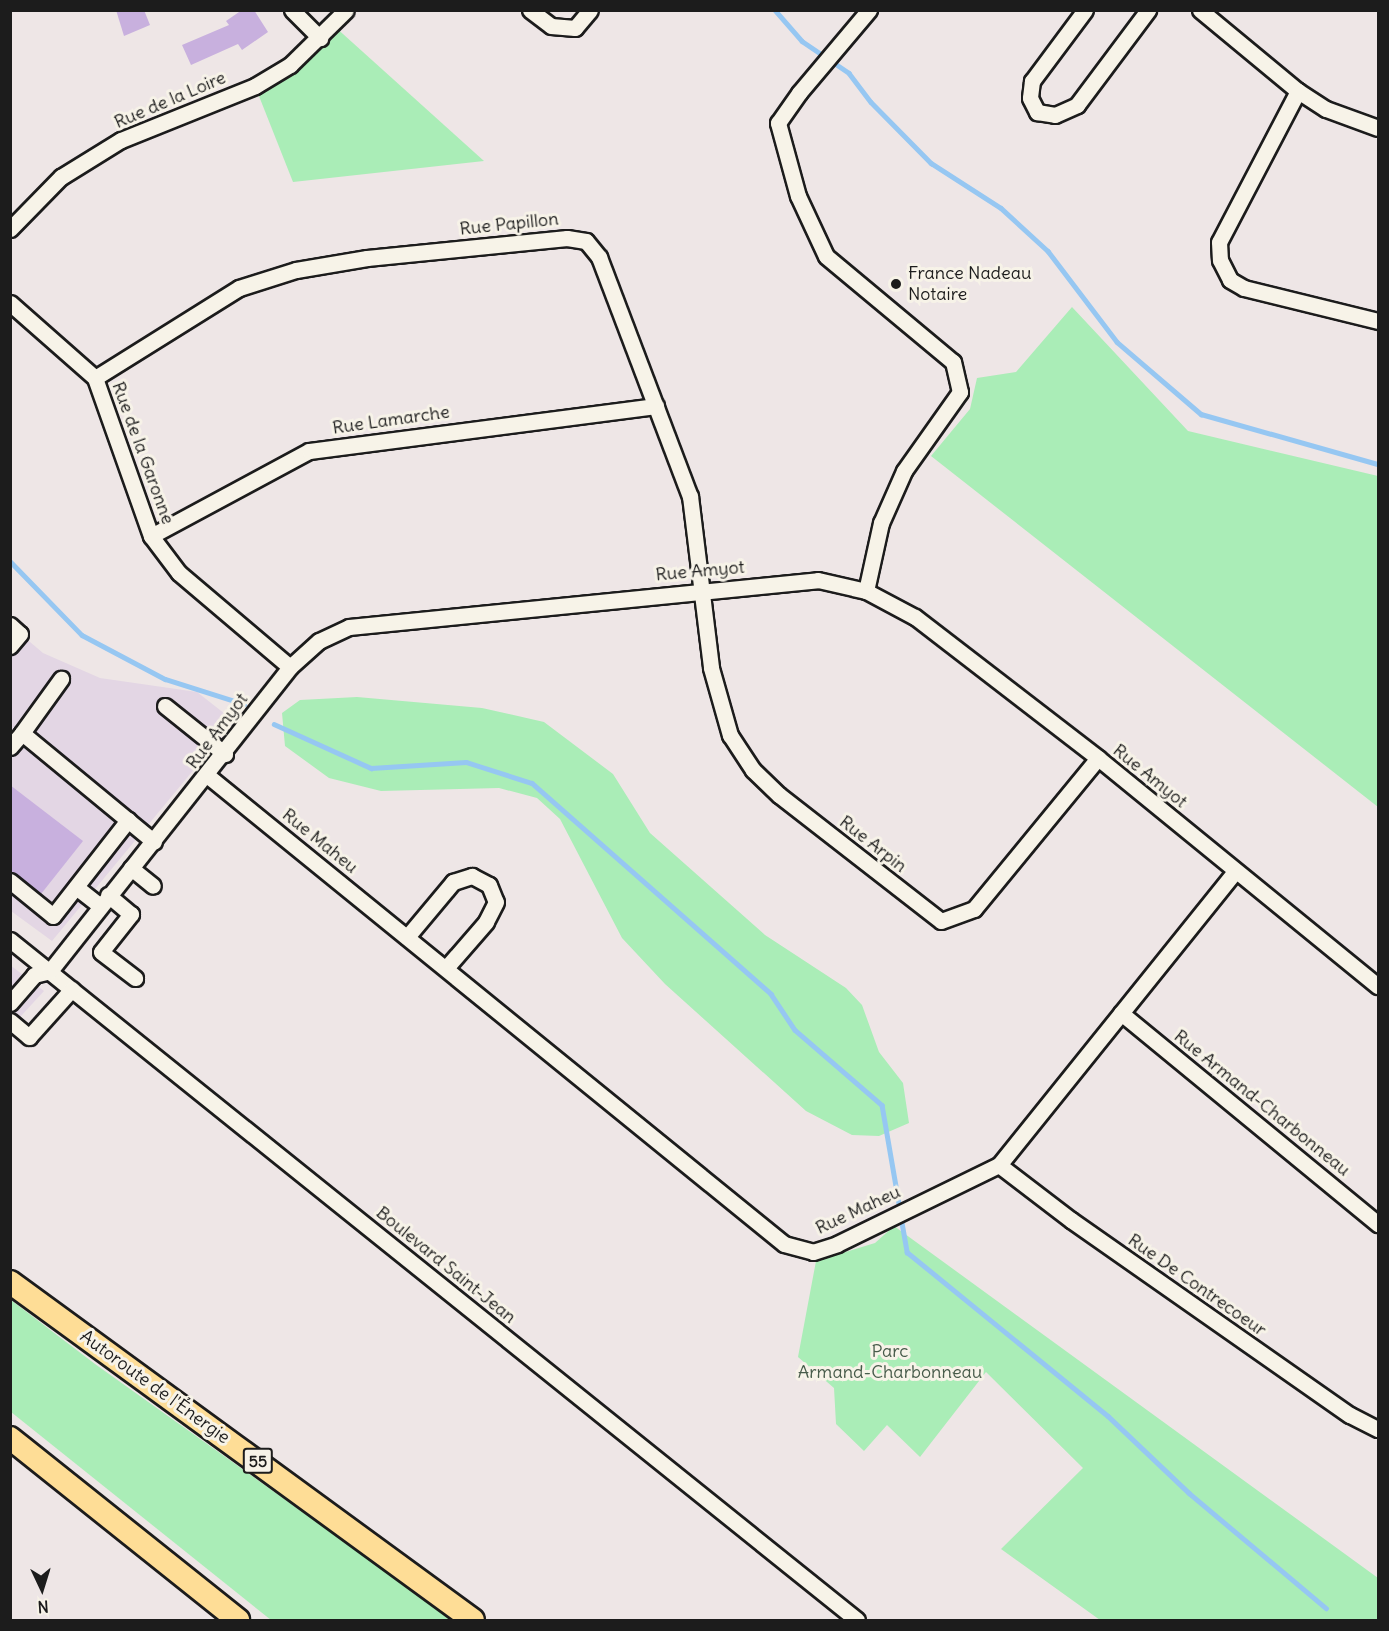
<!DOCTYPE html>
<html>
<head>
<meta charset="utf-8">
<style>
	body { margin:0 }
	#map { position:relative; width:1389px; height:1631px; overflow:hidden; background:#eee6e6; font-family:Delius,sans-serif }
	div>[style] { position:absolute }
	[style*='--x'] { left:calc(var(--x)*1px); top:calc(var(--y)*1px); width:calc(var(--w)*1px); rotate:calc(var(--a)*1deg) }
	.built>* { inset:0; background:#e3d6e4 }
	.green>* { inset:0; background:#aaedb7 }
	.stream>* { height:4.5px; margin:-2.25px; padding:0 2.25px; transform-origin:2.25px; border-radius:2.25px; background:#96c7f2 }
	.building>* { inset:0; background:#c8b0de }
	.roads { filter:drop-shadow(2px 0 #1c1c1c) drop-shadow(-2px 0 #1c1c1c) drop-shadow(0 2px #1c1c1c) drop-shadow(0 -2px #1c1c1c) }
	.minor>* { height:15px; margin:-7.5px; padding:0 7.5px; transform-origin:7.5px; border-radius:7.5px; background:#f7f3e8 }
	.highway>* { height:22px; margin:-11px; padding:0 11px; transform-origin:11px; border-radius:11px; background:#fedd96 }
	.dots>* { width:16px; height:16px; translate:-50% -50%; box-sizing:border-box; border:3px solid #f7f3e8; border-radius:50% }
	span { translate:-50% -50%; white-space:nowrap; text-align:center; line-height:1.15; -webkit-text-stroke:6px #f7f3e8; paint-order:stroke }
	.shield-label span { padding:2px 4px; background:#f7f3e8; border:2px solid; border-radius:4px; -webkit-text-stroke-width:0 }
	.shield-label { font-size:16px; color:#1c1c1c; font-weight:700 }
	.street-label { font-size:18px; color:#1c1c1c }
	.poi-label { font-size:18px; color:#1c1c1c }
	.left { translate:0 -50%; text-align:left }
	.park-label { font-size:18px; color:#475b4a }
	.frame { position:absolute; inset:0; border:12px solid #1c1c1c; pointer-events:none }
	.north { position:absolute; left:12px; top:1559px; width:60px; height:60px; -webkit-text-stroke:4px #f7f3e8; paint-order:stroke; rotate:176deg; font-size:16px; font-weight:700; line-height:24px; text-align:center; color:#1c1c1c }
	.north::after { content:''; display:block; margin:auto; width:21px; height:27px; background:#1c1c1c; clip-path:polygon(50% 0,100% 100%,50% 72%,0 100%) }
</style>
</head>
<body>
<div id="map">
	<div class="built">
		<div style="clip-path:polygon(10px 625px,43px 653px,100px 678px,197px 692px,234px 721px,52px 941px,11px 911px)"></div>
		<div style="clip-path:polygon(10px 965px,44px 991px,10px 1028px)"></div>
	</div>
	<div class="green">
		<div style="clip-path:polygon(333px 25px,484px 161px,293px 182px,255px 86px)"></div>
		<div style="clip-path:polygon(1072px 307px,1188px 431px,1378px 476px,1378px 807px,931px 456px,970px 409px,977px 378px,1016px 372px)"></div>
		<div style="clip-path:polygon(357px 697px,482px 708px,544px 722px,613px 774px,650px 833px,765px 935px,846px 988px,862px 1005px,879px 1052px,903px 1083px,909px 1123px,879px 1136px,852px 1135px,806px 1111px,665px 984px,622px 938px,560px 819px,537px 798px,499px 788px,381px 791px,329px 778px,285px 746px,282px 713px,300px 700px)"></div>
		<div style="clip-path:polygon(894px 1226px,1378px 1578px,1378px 1620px,1100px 1620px,1001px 1549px,1083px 1468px,986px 1372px,920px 1457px,887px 1425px,864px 1451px,836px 1424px,834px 1388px,798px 1357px,816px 1261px,875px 1243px)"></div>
		<div style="clip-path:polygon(11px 1300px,95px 1364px,454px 1620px,271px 1620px,11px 1412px)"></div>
	</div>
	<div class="stream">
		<div style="--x:775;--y:10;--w:41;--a:48.9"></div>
		<div style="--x:802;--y:41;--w:57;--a:34.2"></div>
		<div style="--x:849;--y:73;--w:36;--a:53"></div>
		<div style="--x:871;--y:102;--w:86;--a:45.5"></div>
		<div style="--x:931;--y:163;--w:83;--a:32.7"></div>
		<div style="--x:1001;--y:208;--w:64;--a:42.5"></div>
		<div style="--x:1048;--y:251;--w:114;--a:52.8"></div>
		<div style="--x:1117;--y:342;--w:111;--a:40.6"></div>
		<div style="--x:1201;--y:414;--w:184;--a:15.8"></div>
		<div style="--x:10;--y:561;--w:103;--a:45.8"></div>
		<div style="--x:82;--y:635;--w:94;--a:27.9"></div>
		<div style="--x:165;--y:679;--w:83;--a:17.6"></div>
		<div style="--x:274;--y:724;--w:107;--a:24.4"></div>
		<div style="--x:371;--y:768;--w:95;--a:-3.6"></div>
		<div style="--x:466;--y:762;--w:69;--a:17.7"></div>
		<div style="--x:532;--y:783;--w:319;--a:41.4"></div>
		<div style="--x:771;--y:994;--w:43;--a:56.3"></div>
		<div style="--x:795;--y:1030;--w:115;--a:40.8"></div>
		<div style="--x:882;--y:1105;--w:106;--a:80.2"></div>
		<div style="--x:901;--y:1217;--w:36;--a:80"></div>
		<div style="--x:907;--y:1252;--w:259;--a:39.2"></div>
		<div style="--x:1108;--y:1416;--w:112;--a:43.5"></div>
		<div style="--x:1189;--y:1493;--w:179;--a:40"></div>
	</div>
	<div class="building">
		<div style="clip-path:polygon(116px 10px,144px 10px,150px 25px,124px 36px)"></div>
		<div style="clip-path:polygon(242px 10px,254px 10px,268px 32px,242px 50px,238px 44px,191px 65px,182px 45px,229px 25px,226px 21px)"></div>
		<div style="clip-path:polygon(10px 785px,83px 841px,41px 894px,10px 871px)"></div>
	</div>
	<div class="roads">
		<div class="minor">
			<div style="--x:292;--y:10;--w:40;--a:45"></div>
			<div style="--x:530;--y:10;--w:26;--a:37"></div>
			<div style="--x:551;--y:26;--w:24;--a:5"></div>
			<div style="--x:575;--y:28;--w:23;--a:-50"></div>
			<div style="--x:1085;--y:10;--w:89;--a:126.7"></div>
			<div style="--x:1032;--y:81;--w:17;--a:97"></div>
			<div style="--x:1030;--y:98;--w:16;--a:63"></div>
			<div style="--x:1037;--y:112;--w:18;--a:9"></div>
			<div style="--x:1055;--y:115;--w:24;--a:-24"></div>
			<div style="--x:1077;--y:105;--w:119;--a:-53.2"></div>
			<div style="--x:1200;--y:10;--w:127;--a:39.6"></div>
			<div style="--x:1298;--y:91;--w:33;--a:33"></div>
			<div style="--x:1326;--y:109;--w:55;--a:20.1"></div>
			<div style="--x:1298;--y:91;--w:170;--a:117.6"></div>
			<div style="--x:1219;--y:242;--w:18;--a:87"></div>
			<div style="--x:1220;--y:260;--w:22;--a:63"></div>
			<div style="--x:1230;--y:280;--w:16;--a:30"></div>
			<div style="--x:1244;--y:288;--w:138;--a:13.8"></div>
			<div style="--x:10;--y:229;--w:73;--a:-45.6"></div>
			<div style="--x:61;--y:177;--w:70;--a:-31.7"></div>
			<div style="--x:121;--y:140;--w:144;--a:-21.9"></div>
			<div style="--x:255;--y:86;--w:41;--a:-31"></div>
			<div style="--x:290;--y:65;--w:78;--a:-44.5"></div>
			<div style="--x:10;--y:303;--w:113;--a:41.4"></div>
			<div style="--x:95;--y:378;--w:168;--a:70.5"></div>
			<div style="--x:151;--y:536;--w:46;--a:52.9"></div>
			<div style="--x:179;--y:573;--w:145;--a:40.3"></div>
			<div style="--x:95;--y:378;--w:170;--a:-32"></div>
			<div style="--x:239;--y:288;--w:60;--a:-17.5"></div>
			<div style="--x:296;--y:270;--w:72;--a:-9.6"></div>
			<div style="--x:367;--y:258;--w:201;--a:-5.7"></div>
			<div style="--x:567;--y:238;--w:19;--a:9"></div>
			<div style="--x:586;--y:241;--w:21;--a:51"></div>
			<div style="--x:599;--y:257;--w:256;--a:69.2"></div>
			<div style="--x:690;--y:496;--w:173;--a:83"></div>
			<div style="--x:711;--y:668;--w:70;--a:74.2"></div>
			<div style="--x:730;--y:735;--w:42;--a:56.7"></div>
			<div style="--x:753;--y:770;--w:36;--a:44"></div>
			<div style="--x:779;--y:795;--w:205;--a:37.9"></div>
			<div style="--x:941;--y:921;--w:35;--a:-20"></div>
			<div style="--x:974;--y:909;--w:195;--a:-50.6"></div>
			<div style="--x:151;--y:536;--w:179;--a:-28.3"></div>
			<div style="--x:309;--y:451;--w:350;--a:-7.4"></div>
			<div style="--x:866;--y:591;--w:70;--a:-77.6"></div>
			<div style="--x:881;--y:523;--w:57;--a:-66.1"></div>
			<div style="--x:904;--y:471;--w:97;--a:-54.7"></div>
			<div style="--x:960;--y:392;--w:31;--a:-103"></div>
			<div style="--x:953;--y:362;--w:165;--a:-140.2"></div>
			<div style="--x:826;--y:256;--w:66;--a:-115"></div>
			<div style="--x:798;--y:196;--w:76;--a:-105.3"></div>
			<div style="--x:778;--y:123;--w:37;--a:-55"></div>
			<div style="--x:799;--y:93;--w:109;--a:-49.9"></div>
			<div style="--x:10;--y:625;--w:13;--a:42"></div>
			<div style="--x:20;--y:634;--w:16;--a:130"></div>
			<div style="--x:165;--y:706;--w:77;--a:38.7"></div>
			<div style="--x:22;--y:733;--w:67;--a:-54.2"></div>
			<div style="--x:10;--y:747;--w:18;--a:-49"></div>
			<div style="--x:22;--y:733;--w:171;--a:39.5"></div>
			<div style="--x:208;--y:776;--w:742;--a:39.09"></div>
			<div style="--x:784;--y:1244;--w:30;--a:15"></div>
			<div style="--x:813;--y:1252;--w:25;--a:-18"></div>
			<div style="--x:837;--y:1244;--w:180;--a:-26"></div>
			<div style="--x:999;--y:1165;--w:377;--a:-51.2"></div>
			<div style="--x:131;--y:868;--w:28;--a:39"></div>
			<div style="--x:10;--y:881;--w:55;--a:39.1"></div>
			<div style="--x:53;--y:916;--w:122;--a:-52"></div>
			<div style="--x:76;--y:887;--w:31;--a:38"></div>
			<div style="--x:108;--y:895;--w:30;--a:40"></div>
			<div style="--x:131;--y:914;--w:48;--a:128.3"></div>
			<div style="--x:101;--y:952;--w:43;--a:37.4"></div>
			<div style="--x:407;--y:937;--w:72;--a:-50.1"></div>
			<div style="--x:453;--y:882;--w:20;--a:-18"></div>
			<div style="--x:472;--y:876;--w:19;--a:28"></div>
			<div style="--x:489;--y:885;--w:18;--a:68"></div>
			<div style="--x:496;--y:902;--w:22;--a:117"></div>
			<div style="--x:486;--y:922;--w:61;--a:131"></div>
			<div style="--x:10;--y:940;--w:1086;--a:38.76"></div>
			<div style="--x:10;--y:1003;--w:37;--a:-49"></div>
			<div style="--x:34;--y:975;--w:16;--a:-14"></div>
			<div style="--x:50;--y:971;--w:387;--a:-51.7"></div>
			<div style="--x:290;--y:667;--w:39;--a:-42"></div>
			<div style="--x:319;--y:641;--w:33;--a:-25"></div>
			<div style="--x:349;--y:627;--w:471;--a:-5.7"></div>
			<div style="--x:818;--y:580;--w:49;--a:12.9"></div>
			<div style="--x:866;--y:591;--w:55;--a:28"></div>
			<div style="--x:915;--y:617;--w:231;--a:37.6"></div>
			<div style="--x:1098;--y:758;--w:361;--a:39.2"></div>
			<div style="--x:1121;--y:1013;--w:333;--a:39.4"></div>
			<div style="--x:10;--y:1021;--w:25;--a:40"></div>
			<div style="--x:29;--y:1037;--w:64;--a:-48.1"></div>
			<div style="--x:999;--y:1165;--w:91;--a:37.4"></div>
			<div style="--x:1071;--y:1220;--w:340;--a:35"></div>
			<div style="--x:1350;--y:1415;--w:31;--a:27"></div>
		</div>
		<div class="highway">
			<div style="--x:10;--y:1282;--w:573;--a:36.13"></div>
			<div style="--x:10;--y:1438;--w:292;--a:38.6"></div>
		</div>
	</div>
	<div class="dots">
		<div style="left:896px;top:284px;background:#1c1c1c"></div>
	</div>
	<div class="shield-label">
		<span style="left:258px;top:1461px">55</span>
	</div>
	<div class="street-label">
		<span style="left:170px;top:100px;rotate:-23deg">Rue de la Loire</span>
		<span style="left:509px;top:224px;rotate:-6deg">Rue Papillon</span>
		<span style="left:391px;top:420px;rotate:-8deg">Rue Lamarche</span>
		<span style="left:143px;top:453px;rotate:70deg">Rue de la Garonne</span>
		<span style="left:700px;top:571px;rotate:-5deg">Rue Amyot</span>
		<span style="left:217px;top:731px;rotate:-53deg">Rue Amyot</span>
		<span style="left:1150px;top:776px;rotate:39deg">Rue Amyot</span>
		<span style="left:320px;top:841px;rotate:39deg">Rue Maheu</span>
		<span style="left:873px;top:844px;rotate:38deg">Rue Arpin</span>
		<span style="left:1262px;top:1103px;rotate:39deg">Rue Armand-Charbonneau</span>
		<span style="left:858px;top:1210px;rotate:-25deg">Rue Maheu</span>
		<span style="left:446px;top:1265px;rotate:39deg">Boulevard Saint-Jean</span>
		<span style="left:1197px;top:1285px;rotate:35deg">Rue De Contrecoeur</span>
		<span style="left:155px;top:1387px;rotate:36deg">Autoroute de l'Énergie</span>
	</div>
	<div class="poi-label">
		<span class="left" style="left:908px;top:284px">France Nadeau<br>Notaire</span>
	</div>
	<div class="park-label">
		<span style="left:890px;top:1362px">Parc<br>Armand-Charbonneau</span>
	</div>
	<div class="frame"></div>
	<div class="north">N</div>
</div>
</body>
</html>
